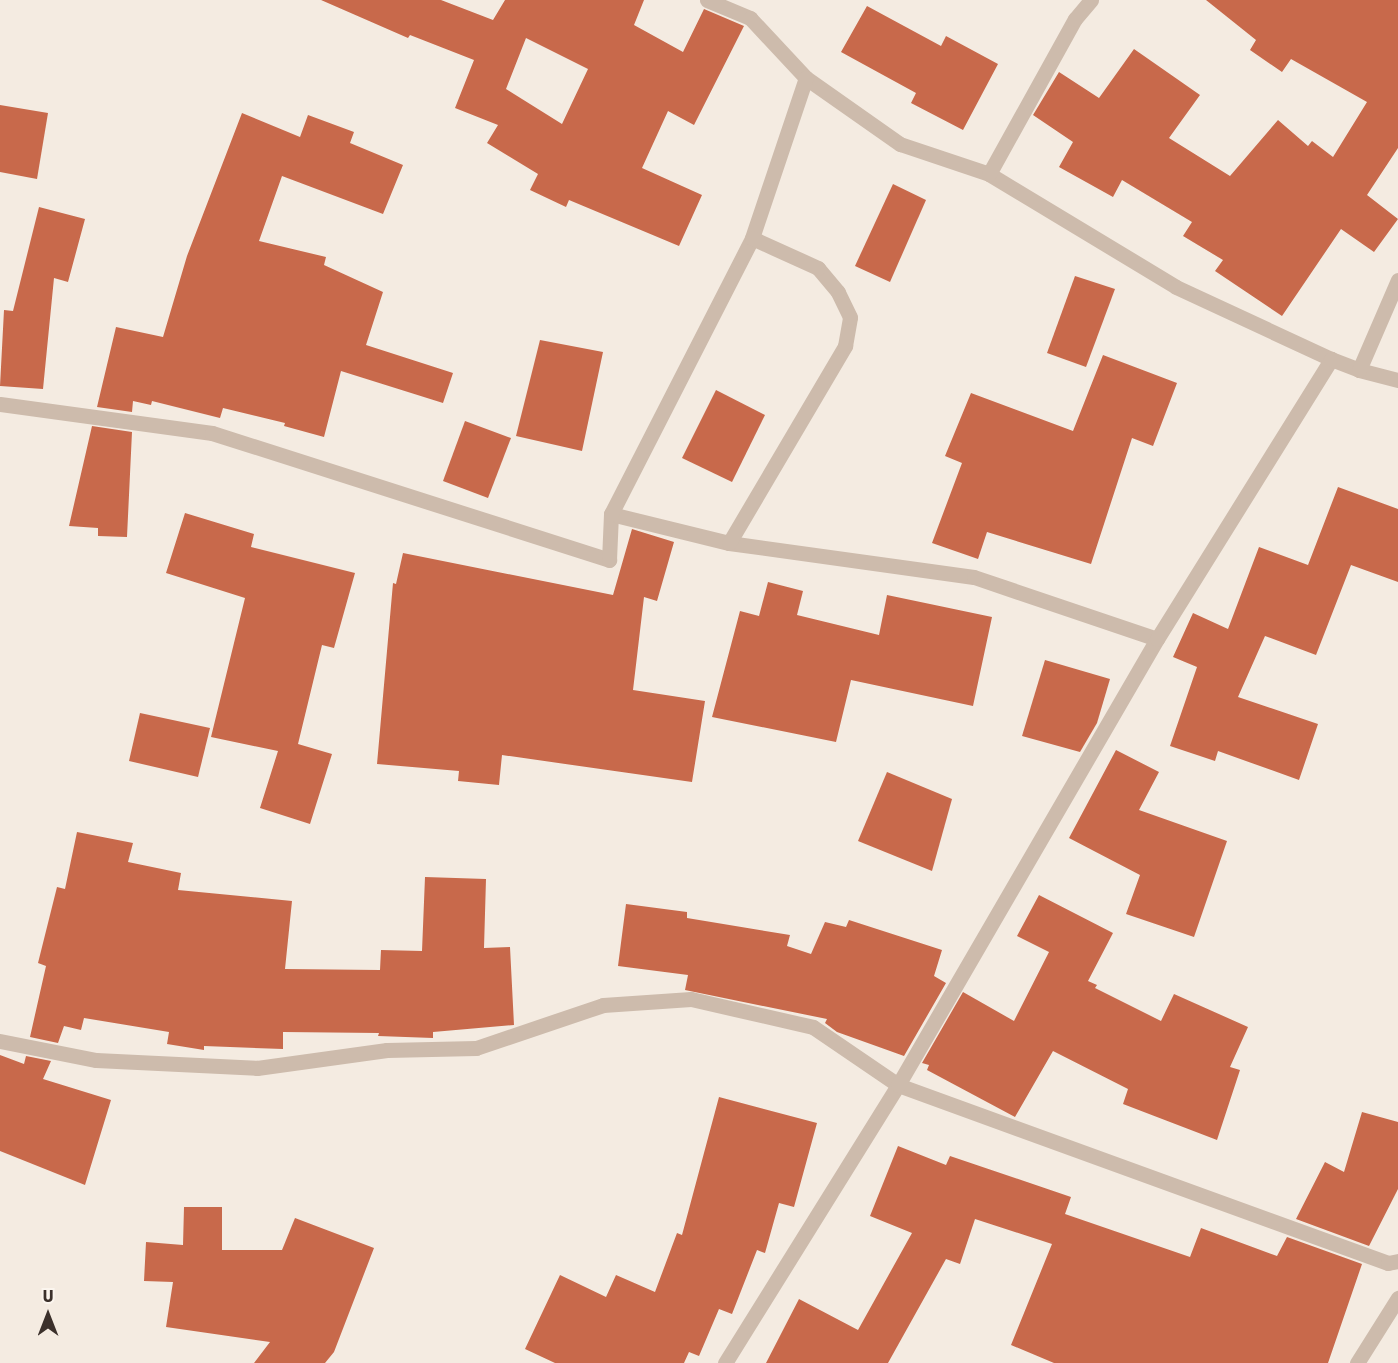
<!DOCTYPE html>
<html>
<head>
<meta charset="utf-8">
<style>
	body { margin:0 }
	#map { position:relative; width:1398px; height:1363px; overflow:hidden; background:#f4ebe1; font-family:Jost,sans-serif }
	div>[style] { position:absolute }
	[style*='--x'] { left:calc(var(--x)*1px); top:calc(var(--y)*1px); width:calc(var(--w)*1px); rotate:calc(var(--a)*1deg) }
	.building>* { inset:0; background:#c8694b }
	.minor>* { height:15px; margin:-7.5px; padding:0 7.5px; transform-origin:7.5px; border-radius:7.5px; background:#cdbbac }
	span { translate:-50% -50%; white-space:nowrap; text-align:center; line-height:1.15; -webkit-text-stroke:4.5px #fbf5ee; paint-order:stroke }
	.north { position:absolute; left:18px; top:1285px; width:60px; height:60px; -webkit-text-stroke:4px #fbf5ee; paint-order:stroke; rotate:0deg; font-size:16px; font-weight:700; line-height:24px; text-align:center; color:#3b302b }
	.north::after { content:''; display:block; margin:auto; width:21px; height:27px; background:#3b302b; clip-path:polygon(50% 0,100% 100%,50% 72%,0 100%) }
</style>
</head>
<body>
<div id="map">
	<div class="building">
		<div style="clip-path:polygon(evenodd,321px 0,441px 0,493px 20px,505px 0,644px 0,634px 25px,683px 52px,704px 9px,744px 26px,694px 125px,668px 111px,642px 168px,702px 195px,679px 246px,569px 200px,566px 207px,530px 190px,538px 174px,487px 143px,498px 125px,455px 108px,474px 60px,410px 35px,408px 38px,321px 0,526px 38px,588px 69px,562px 124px,506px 89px,526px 38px)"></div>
		<div style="clip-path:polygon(1206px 0,1398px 0,1398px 148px,1367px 195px,1398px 219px,1374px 252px,1341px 229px,1282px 316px,1215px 271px,1223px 260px,1183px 236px,1192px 222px,1122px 180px,1113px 197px,1059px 167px,1073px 142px,1033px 115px,1059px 72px,1099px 98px,1134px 49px,1200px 95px,1169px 138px,1230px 176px,1278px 120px,1308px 146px,1312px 141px,1333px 157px,1367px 102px,1291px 59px,1282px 72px,1250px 50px,1256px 40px)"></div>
		<div style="clip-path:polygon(867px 6px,941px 46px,946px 36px,998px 64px,963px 130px,911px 103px,916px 93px,841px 52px)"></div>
		<div style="clip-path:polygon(0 105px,48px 113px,37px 179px,0 172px)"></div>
		<div style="clip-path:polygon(242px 113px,300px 137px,308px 115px,354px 132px,350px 143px,403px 165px,383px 214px,282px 176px,259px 241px,326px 257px,324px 265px,383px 292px,366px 345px,453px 373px,443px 403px,341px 371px,324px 437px,284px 426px,285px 423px,223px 408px,220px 418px,152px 401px,151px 405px,133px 401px,132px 412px,97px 407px,116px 327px,163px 337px,187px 256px)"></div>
		<div style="clip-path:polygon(893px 184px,926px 200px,890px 282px,855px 266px)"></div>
		<div style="clip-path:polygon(39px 207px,85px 219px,68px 282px,54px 278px,43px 389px,0 386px,4px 310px,13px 311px)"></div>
		<div style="clip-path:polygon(1075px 276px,1115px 289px,1086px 367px,1047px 353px)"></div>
		<div style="clip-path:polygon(540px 340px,603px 352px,582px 451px,516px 436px)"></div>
		<div style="clip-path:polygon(1103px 355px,1177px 383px,1153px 446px,1132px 438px,1091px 564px,987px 532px,978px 559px,932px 543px,962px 463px,945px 456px,971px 393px,1073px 431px)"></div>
		<div style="clip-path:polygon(716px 390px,765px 415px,732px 482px,682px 458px)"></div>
		<div style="clip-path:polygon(465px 421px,511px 438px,488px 498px,443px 481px)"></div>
		<div style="clip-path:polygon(92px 426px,132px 432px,127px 537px,98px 536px,98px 528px,69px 526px)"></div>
		<div style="clip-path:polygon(1338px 487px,1398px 509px,1398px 582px,1351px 565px,1316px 655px,1265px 636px,1238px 697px,1318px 724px,1299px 780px,1218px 751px,1215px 761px,1170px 746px,1197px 667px,1173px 657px,1193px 613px,1228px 629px,1259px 547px,1308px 565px)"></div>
		<div style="clip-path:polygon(185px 513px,254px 534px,251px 547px,355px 573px,334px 648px,322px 645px,298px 744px,332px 754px,310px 824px,260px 808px,278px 751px,211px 737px,245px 598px,166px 573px)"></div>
		<div style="clip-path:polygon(632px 529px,674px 542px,657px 601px,644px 597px,633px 690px,705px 701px,692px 782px,502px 755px,499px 785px,458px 781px,459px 771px,377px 764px,393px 583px,396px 584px,403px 553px,613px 595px)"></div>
		<div style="clip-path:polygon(768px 582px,803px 591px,797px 615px,879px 635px,887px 595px,992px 617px,973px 706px,851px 680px,836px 742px,712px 717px,740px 611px,759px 616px)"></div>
		<div style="clip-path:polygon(1045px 660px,1110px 679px,1097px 723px,1080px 752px,1022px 736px)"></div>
		<div style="clip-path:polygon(140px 713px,210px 728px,198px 777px,129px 761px)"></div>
		<div style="clip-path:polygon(1116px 750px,1159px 772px,1139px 810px,1227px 841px,1194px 937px,1126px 914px,1140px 875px,1069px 838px)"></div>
		<div style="clip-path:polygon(887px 772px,952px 799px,932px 871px,858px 841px)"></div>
		<div style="clip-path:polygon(77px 832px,133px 843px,128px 862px,181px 873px,178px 890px,292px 901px,285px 969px,380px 970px,381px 950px,422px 951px,425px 877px,486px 879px,484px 948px,510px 947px,514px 1025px,433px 1032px,433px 1038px,378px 1036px,379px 1033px,283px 1032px,283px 1049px,204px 1046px,204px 1050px,167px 1044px,169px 1032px,84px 1018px,81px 1030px,64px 1026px,58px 1043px,30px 1037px,46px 966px,38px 963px,57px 887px,65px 889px)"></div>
		<div style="clip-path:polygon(1039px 895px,1113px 933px,1088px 981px,1097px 985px,1095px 988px,1161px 1021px,1174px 994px,1248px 1027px,1230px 1067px,1240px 1070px,1217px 1140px,1123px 1104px,1128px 1089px,1053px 1051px,1015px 1117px,927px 1070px,929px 1065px,922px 1063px,963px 992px,1014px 1021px,1049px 952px,1017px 936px)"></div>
		<div style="clip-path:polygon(626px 904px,687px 912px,687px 918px,790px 935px,787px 946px,811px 954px,825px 922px,846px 927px,849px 920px,942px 950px,934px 976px,946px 983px,904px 1056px,837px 1032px,825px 1023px,827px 1019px,685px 990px,688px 975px,618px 966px)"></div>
		<div style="clip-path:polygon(0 1055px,24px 1064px,26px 1056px,51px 1061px,43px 1079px,111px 1100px,85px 1185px,0 1151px)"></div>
		<div style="clip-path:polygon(719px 1097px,817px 1123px,794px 1207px,779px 1203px,765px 1253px,757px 1250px,732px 1314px,719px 1309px,699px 1356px,689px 1352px,684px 1363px,555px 1363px,525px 1349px,560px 1275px,606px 1297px,616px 1275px,655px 1292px,677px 1233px,682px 1235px)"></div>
		<div style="clip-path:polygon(1362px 1112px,1398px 1122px,1398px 1189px,1369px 1246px,1296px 1219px,1325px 1162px,1344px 1172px)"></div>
		<div style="clip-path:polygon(898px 1146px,946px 1165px,950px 1156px,1071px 1197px,1065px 1214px,1190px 1257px,1201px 1228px,1277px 1256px,1287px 1237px,1362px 1264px,1328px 1363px,1054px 1363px,1011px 1345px,1052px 1244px,975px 1219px,960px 1264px,946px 1259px,888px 1363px,766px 1363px,799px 1299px,858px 1330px,912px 1233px,870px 1216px)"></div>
		<div style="clip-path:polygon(184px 1207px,222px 1207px,222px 1250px,282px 1250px,295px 1218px,374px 1248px,334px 1352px,325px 1363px,254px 1363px,270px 1342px,166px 1327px,173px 1282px,144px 1281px,146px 1242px,183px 1245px)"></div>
	</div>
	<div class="minor">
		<div style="--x:707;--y:0;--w:47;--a:22.7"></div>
		<div style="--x:750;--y:18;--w:82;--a:47"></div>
		<div style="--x:806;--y:78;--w:115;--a:35.1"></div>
		<div style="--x:900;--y:144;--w:94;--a:18.6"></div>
		<div style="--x:989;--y:174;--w:218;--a:31.1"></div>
		<div style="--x:1176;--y:287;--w:171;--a:24.9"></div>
		<div style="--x:989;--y:174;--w:177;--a:-61"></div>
		<div style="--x:1075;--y:19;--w:25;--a:-50"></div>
		<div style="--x:1359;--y:370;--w:40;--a:14.4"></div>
		<div style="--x:0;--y:404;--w:214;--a:7.8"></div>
		<div style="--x:212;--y:433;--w:417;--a:17.7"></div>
		<div style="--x:609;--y:560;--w:46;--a:-87.5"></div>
		<div style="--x:611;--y:514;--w:122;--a:13.8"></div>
		<div style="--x:729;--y:543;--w:247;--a:7.9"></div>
		<div style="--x:974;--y:577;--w:193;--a:18.7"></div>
		<div style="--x:611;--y:514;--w:310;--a:-62.9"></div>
		<div style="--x:752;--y:238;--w:169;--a:-71.4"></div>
		<div style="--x:729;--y:543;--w:229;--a:-59.5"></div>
		<div style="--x:845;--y:346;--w:29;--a:-80"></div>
		<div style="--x:850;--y:317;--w:28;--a:-116"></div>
		<div style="--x:838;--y:292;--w:31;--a:-130"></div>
		<div style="--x:818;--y:268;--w:72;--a:-155.6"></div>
		<div style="--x:0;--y:1041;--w:98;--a:11.2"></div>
		<div style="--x:96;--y:1060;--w:161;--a:2.8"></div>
		<div style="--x:257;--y:1068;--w:131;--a:-7.9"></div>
		<div style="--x:387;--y:1050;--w:89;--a:-1.3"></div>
		<div style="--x:476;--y:1048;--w:134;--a:-18.7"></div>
		<div style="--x:603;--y:1005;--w:88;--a:-3.9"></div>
		<div style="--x:691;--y:999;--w:125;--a:12.9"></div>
		<div style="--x:813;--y:1027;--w:103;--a:34.3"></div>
		<div style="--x:898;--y:1085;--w:521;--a:19.96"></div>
		<div style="--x:1388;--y:1263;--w:10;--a:-11"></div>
		<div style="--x:725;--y:1363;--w:327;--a:-58.1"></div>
		<div style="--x:898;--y:1085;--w:516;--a:-59.86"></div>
		<div style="--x:1157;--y:639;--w:330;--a:-58.1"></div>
		<div style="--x:1331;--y:359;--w:30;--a:21"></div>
		<div style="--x:1359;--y:370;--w:98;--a:-66.6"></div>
		<div style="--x:1357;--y:1363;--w:77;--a:-57.8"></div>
	</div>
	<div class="north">U</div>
</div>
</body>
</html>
